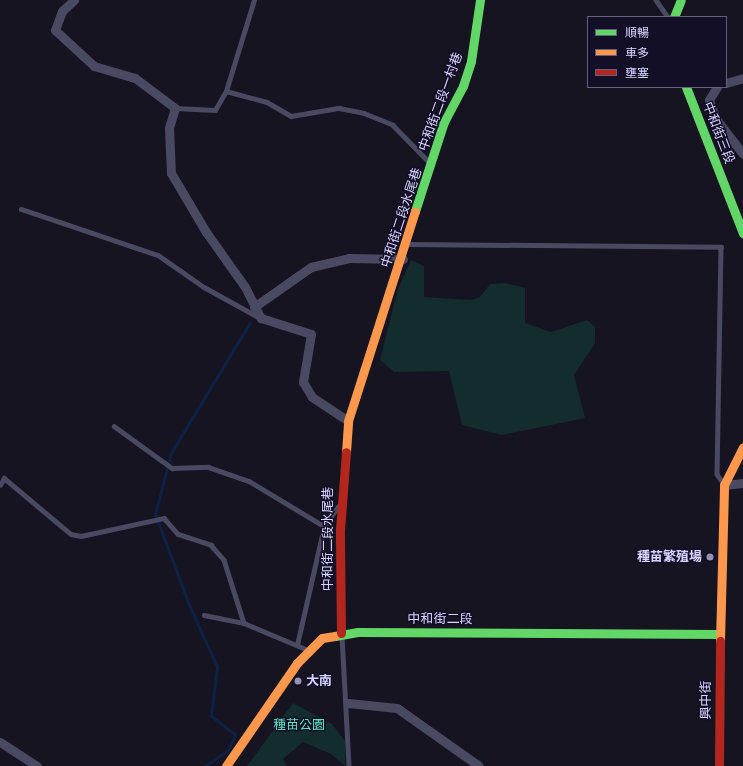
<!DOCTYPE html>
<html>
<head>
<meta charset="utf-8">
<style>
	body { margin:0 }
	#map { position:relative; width:743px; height:766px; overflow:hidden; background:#161421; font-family:Poppins,"Noto Sans TC",sans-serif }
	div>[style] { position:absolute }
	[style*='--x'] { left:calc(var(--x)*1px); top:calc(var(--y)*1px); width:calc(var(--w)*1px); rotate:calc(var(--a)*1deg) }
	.green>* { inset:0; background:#132c2d }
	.stream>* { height:2.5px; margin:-1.25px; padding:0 1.25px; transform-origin:1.25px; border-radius:1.25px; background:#0d2144 }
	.lane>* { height:4.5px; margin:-2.25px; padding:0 2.25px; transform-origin:2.25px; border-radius:2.25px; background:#4a4962 }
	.street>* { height:9px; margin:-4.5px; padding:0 4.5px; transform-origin:4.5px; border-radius:4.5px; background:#4a4962 }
	.fast>* { height:9px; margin:-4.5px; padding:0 4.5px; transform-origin:4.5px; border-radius:4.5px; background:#63d668 }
	.slow>* { height:9px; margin:-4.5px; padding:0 4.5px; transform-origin:4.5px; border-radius:4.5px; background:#ff974d }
	.jam>* { height:9px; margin:-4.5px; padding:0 4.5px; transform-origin:4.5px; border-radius:4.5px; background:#b3261e }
	.dots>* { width:11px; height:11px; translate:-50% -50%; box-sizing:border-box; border:2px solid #130f26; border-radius:50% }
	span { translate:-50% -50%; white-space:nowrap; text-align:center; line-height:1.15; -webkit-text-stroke:3px #130f26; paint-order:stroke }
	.street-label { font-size:13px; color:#d9d4ff }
	.poi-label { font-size:13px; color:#d9d4ff; font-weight:700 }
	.right { translate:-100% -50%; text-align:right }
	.left { translate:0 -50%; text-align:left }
	.park-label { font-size:13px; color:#5fe0c0 }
	.legend { position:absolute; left:587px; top:16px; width:140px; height:72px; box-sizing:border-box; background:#130f26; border:1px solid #625e7d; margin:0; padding:5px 7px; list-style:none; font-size:12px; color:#d9d4ff }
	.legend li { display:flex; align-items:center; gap:8px; height:20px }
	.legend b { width:20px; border:1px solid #625e7d }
</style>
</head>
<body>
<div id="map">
	<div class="green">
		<div style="clip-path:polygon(411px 260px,424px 266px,424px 297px,472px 300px,480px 297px,490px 284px,505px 283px,525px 288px,525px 323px,551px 332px,587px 320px,595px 327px,595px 343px,574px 375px,585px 418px,502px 435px,462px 425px,449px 371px,394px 372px,380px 360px,398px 289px)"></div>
		<div style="clip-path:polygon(293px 703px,332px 724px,345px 741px,345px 766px,331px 754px,303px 742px,283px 759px,287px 766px,247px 766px)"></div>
	</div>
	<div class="stream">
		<div style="--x:205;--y:766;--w:28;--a:-35"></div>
		<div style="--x:228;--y:750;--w:17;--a:-65"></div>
		<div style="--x:235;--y:735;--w:31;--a:-142"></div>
		<div style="--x:211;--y:716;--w:49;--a:-83"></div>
		<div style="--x:217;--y:667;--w:68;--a:-114.3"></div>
		<div style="--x:189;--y:605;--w:97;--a:-110.5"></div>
		<div style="--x:155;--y:514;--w:63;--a:-75.3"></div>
		<div style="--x:171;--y:453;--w:151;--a:-58.8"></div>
	</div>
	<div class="lane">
		<div style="--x:656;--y:0;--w:21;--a:55"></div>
		<div style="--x:226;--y:91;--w:95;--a:-72.9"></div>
		<div style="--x:175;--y:108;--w:40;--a:2.9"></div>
		<div style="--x:215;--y:110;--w:22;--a:-60"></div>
		<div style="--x:226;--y:91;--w:42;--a:15"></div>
		<div style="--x:267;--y:102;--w:28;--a:30"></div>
		<div style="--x:291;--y:116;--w:49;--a:-9.5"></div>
		<div style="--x:339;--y:108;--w:25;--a:11"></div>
		<div style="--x:364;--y:113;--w:31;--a:22"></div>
		<div style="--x:393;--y:125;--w:52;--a:45.8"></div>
		<div style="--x:21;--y:209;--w:145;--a:18.6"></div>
		<div style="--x:158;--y:255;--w:56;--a:34.8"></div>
		<div style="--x:204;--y:287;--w:64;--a:29"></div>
		<div style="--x:408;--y:244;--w:313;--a:0.5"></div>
		<div style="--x:721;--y:247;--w:227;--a:91"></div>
		<div style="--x:717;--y:474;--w:11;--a:56"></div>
		<div style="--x:114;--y:426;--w:72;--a:35.9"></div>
		<div style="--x:172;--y:468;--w:36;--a:-2"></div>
		<div style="--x:208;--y:467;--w:43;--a:18.9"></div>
		<div style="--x:249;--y:481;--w:87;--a:31"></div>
		<div style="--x:0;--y:485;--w:8;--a:-60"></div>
		<div style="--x:4;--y:478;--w:87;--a:39.9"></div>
		<div style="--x:71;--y:534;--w:10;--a:11"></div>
		<div style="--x:81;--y:536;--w:85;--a:-12.2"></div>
		<div style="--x:164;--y:518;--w:21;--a:49"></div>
		<div style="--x:178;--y:534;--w:35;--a:18"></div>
		<div style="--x:211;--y:545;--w:20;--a:49"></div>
		<div style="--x:224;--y:560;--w:66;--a:72.4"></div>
		<div style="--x:244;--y:623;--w:69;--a:22.9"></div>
		<div style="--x:204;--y:615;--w:41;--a:11.3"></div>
		<div style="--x:342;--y:636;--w:130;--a:86.9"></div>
		<div style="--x:297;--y:645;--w:122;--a:-77.2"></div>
		<div style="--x:324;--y:526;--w:24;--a:-54"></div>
	</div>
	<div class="street">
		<div style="--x:74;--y:0;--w:16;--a:137"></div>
		<div style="--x:62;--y:11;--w:20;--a:110"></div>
		<div style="--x:55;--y:30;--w:53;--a:42.7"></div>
		<div style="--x:94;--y:66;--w:43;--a:16.3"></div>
		<div style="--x:135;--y:78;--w:50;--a:36.9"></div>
		<div style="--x:175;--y:108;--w:21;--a:107"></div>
		<div style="--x:169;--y:128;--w:45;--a:87.5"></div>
		<div style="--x:171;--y:173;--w:69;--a:59.3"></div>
		<div style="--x:206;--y:232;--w:67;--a:54.7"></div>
		<div style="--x:245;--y:287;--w:35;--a:63"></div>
		<div style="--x:261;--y:318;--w:52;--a:17.7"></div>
		<div style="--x:311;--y:334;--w:49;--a:99.5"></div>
		<div style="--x:303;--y:382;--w:17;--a:59"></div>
		<div style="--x:312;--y:397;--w:43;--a:33.7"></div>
		<div style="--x:726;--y:83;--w:18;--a:-16"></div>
		<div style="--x:717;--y:87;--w:15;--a:122"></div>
		<div style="--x:709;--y:100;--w:20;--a:70"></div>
		<div style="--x:716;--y:119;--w:44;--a:52.4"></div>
		<div style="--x:254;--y:307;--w:70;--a:-35.1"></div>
		<div style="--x:311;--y:267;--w:39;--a:-13"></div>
		<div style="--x:349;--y:258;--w:54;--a:1.1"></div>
		<div style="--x:724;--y:485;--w:19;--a:-6"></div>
		<div style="--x:348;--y:703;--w:49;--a:5.8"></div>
		<div style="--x:397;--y:708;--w:100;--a:35.3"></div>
		<div style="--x:0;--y:742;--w:44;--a:33"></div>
	</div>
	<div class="fast">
		<div style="--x:674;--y:17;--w:18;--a:-68"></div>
		<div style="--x:686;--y:87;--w:157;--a:68.7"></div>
		<div style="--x:415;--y:211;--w:94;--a:-72"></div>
		<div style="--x:444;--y:122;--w:41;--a:-62.2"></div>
		<div style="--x:463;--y:86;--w:26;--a:-72"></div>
		<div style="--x:471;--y:61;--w:62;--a:-81.6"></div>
		<div style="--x:335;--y:636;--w:23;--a:-10"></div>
		<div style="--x:358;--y:632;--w:362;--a:0.3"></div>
	</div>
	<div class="slow">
		<div style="--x:346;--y:452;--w:31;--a:-86"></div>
		<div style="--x:348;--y:421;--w:220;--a:-72.3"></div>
		<div style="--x:720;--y:641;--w:156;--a:-88.5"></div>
		<div style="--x:724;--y:485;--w:42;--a:-63.4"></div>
		<div style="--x:226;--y:766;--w:125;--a:-55.4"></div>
		<div style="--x:297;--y:663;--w:35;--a:-45"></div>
		<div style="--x:322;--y:638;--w:13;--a:-9"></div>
	</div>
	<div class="jam">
		<div style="--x:341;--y:633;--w:103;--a:-90.6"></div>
		<div style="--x:340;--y:530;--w:78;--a:-85.6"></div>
		<div style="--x:719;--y:766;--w:125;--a:-89.5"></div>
	</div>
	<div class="dots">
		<div style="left:710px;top:557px;background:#9591b1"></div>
		<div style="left:298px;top:681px;background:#9591b1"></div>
	</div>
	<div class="street-label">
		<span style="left:441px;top:102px;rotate:-70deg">中和街二段一村巷</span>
		<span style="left:718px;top:133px;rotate:69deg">中和街三段</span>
		<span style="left:402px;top:218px;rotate:-72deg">中和街二段水尾巷</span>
		<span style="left:328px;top:539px;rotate:-90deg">中和街二段水尾巷</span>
		<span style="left:440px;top:619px">中和街二段</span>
		<span style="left:706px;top:700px;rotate:-90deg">興中街</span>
	</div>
	<div class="poi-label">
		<span class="right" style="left:702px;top:557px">種苗繁殖場</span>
		<span class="left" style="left:306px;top:681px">大南</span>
	</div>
	<div class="park-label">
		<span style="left:299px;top:725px">種苗公園</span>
	</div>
	<ul class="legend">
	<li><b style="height:5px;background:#63d668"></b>順暢</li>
	<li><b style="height:5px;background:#ff974d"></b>車多</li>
	<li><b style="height:5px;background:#b3261e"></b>壅塞</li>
	</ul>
</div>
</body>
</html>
